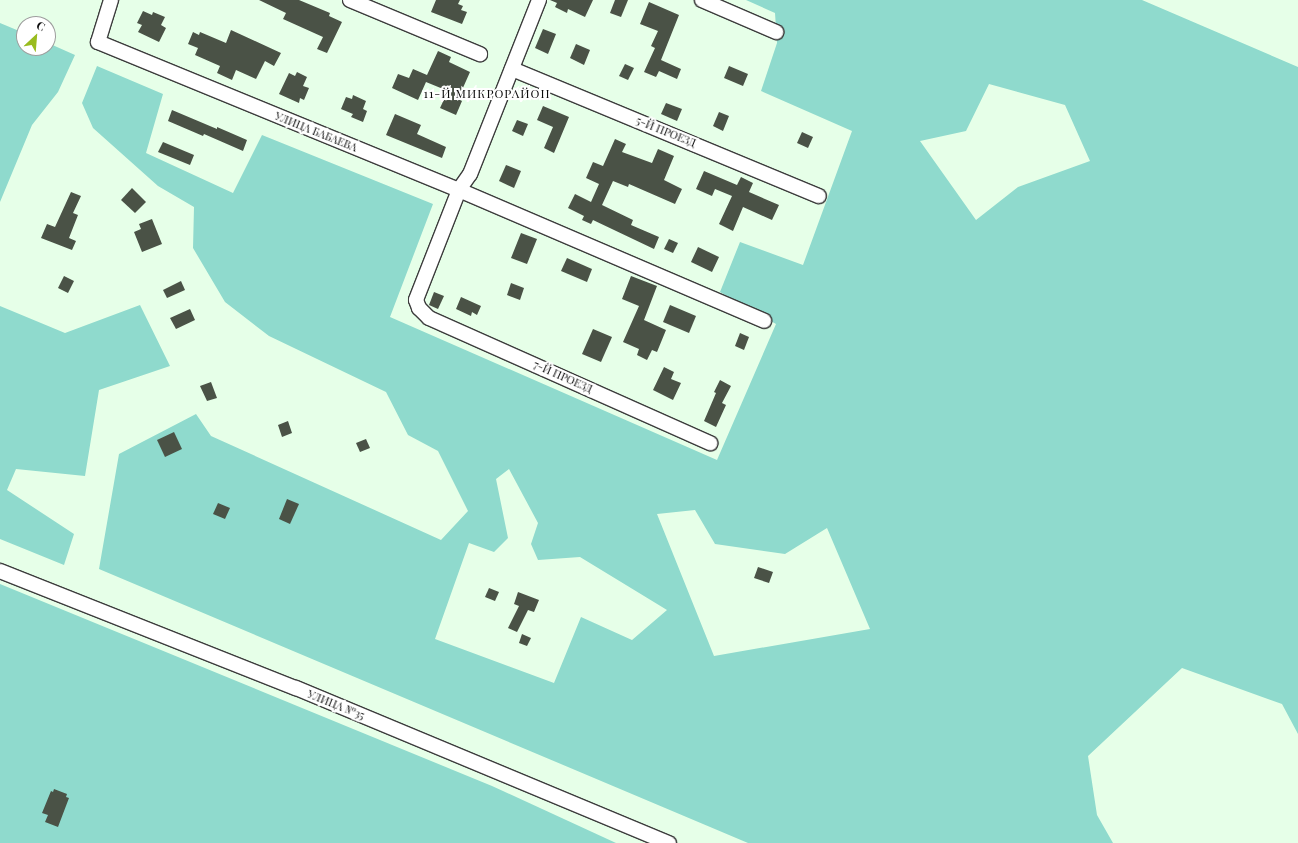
<!DOCTYPE html>
<html>
<head>
<meta charset="utf-8">
<style>
	body { margin:0 }
	#map { position:relative; width:1298px; height:843px; overflow:hidden; background:#e6ffe8; font-family:"Playfair Display",serif }
	div>[style] { position:absolute }
	[style*='--x'] { left:calc(var(--x)*1px); top:calc(var(--y)*1px); width:calc(var(--w)*1px); rotate:calc(var(--a)*1deg) }
	.forest>* { inset:0; background:#8fdacd }
	.building>* { inset:0; background:#4a5246 }
	.roads { filter:drop-shadow(1px 0 #3d3d3d) drop-shadow(-1px 0 #3d3d3d) drop-shadow(0 1px #3d3d3d) drop-shadow(0 -1px #3d3d3d) }
	.street>* { height:14px; margin:-7px; padding:0 7px; transform-origin:7px; border-radius:7px; background:#fff }
	span { translate:-50% -50%; white-space:nowrap; text-align:center; line-height:1.15; -webkit-text-stroke:4px #fff; paint-order:stroke }
	.street-label { font-size:11px; color:#0a0a0a }
	.neighbourhood-label { font-size:12px; color:#0a0a0a; letter-spacing:1px }
	.north { position:absolute; left:16px; top:16px; width:40px; height:40px; box-sizing:border-box; background:#fff; border:1px solid #9d9d9d; border-radius:50%; rotate:26deg; font-size:11px; font-weight:700; line-height:16px; text-align:center; color:#0a0a0a }
	.north::after { content:''; display:block; margin:auto; width:14px; height:18px; background:#99bc1f; clip-path:polygon(50% 0,100% 100%,50% 72%,0 100%) }
</style>
</head>
<body>
<div id="map">
	<div class="forest">
		<div style="clip-path:polygon(evenodd,746px 0,1142px 0,1298px 67px,1298px 734px,1282px 704px,1182px 668px,1088px 756px,1097px 815px,1113px 843px,748px 843px,99px 569px,119px 454px,196px 414px,211px 436px,441px 540px,468px 511px,438px 451px,408px 435px,386px 392px,269px 336px,225px 302px,193px 248px,194px 207px,158px 186px,93px 128px,82px 103px,97px 66px,163px 94px,146px 153px,233px 193px,262px 135px,433px 204px,390px 317px,717px 460px,776px 324px,720px 292px,740px 242px,803px 265px,852px 131px,761px 91px,777px 43px,775px 13px,746px 0,989px 84px,1065px 105px,1090px 161px,1018px 187px,976px 220px,920px 141px,966px 131px,989px 84px,746px 0,509px 469px,538px 523px,531px 544px,538px 560px,580px 557px,667px 610px,632px 640px,581px 617px,554px 683px,435px 639px,469px 543px,494px 552px,508px 538px,496px 479px,509px 469px,746px 0,695px 510px,715px 544px,785px 554px,827px 528px,870px 629px,714px 656px,657px 514px,695px 510px)"></div>
		<div style="clip-path:polygon(0 23px,24px 33px,24px 48px,48px 48px,48px 43px,75px 55px,58px 92px,32px 125px,0 202px)"></div>
		<div style="clip-path:polygon(140px 305px,170px 366px,99px 390px,85px 476px,16px 469px,7px 490px,74px 534px,64px 565px,0 539px,0 306px,65px 333px)"></div>
		<div style="clip-path:polygon(0 584px,492px 786px,616px 843px,0 843px)"></div>
	</div>
	<div class="building">
		<div style="clip-path:polygon(259px 0,299px 0,330px 13px,329px 16px,342px 22px,327px 53px,317px 49px,323px 37px,283px 19px,286px 13px)"></div>
		<div style="clip-path:polygon(436px 0,460px 0,458px 4px,463px 6px,461px 10px,467px 12px,462px 24px,431px 12px)"></div>
		<div style="clip-path:polygon(550px 0,593px 0,585px 17px,568px 9px,567px 13px,555px 7px,557px 3px)"></div>
		<div style="clip-path:polygon(615px 0,628px 0,621px 17px,610px 13px)"></div>
		<div style="clip-path:polygon(649px 2px,679px 15px,661px 60px,681px 69px,677px 79px,659px 71px,656px 77px,644px 72px,655px 48px,651px 46px,658px 31px,640px 24px)"></div>
		<div style="clip-path:polygon(143px 11px,152px 15px,153px 12px,165px 17px,161px 25px,166px 28px,159px 42px,138px 32px,142px 25px,137px 23px)"></div>
		<div style="clip-path:polygon(543px 29px,556px 34px,548px 54px,535px 48px)"></div>
		<div style="clip-path:polygon(231px 30px,281px 53px,274px 66px,265px 61px,256px 79px,236px 70px,232px 80px,217px 73px,220px 66px,195px 55px,198px 48px,188px 44px,193px 32px,199px 35px,200px 32px,226px 43px)"></div>
		<div style="clip-path:polygon(576px 44px,590px 50px,584px 65px,570px 58px)"></div>
		<div style="clip-path:polygon(438px 51px,451px 57px,449px 62px,470px 72px,458px 99px,462px 101px,456px 115px,440px 108px,448px 91px,426px 82px,418px 100px,392px 88px,398px 74px,409px 78px,413px 69px,427px 75px)"></div>
		<div style="clip-path:polygon(625px 64px,634px 68px,628px 80px,619px 76px)"></div>
		<div style="clip-path:polygon(729px 66px,748px 74px,743px 86px,724px 78px)"></div>
		<div style="clip-path:polygon(297px 72px,307px 77px,303px 86px,309px 88px,304px 100px,300px 98px,299px 103px,279px 94px,289px 73px,295px 76px)"></div>
		<div style="clip-path:polygon(353px 95px,366px 101px,363px 109px,367px 111px,363px 122px,351px 117px,353px 114px,341px 109px,346px 97px,352px 99px)"></div>
		<div style="clip-path:polygon(666px 103px,682px 109px,677px 121px,661px 114px)"></div>
		<div style="clip-path:polygon(543px 106px,569px 117px,554px 153px,544px 148px,553px 127px,537px 120px)"></div>
		<div style="clip-path:polygon(172px 110px,217px 129px,217px 127px,247px 140px,243px 151px,204px 134px,203px 136px,168px 121px)"></div>
		<div style="clip-path:polygon(719px 112px,729px 116px,723px 131px,713px 126px)"></div>
		<div style="clip-path:polygon(395px 114px,421px 125px,417px 134px,446px 147px,442px 158px,386px 135px)"></div>
		<div style="clip-path:polygon(517px 120px,528px 124px,523px 136px,512px 131px)"></div>
		<div style="clip-path:polygon(802px 132px,813px 137px,808px 148px,797px 143px)"></div>
		<div style="clip-path:polygon(615px 139px,626px 144px,622px 152px,652px 163px,658px 149px,674px 156px,664px 180px,682px 189px,675px 204px,629px 184px,628px 187px,613px 181px,602px 205px,633px 220px,631px 225px,659px 237px,654px 249px,593px 220px,591px 224px,582px 220px,584px 216px,568px 208px,575px 194px,591px 202px,599px 184px,586px 178px,593px 162px,603px 166px)"></div>
		<div style="clip-path:polygon(163px 142px,194px 155px,190px 165px,158px 152px)"></div>
		<div style="clip-path:polygon(506px 165px,521px 171px,514px 188px,499px 181px)"></div>
		<div style="clip-path:polygon(704px 171px,737px 185px,741px 177px,753px 183px,749px 192px,779px 205px,772px 220px,743px 207px,733px 231px,719px 224px,732px 196px,715px 189px,712px 196px,696px 189px)"></div>
		<div style="clip-path:polygon(132px 188px,146px 202px,135px 213px,121px 200px)"></div>
		<div style="clip-path:polygon(71px 192px,81px 196px,73px 213px,78px 215px,69px 238px,76px 241px,72px 250px,41px 238px,47px 224px,55px 227px)"></div>
		<div style="clip-path:polygon(152px 219px,162px 244px,142px 252px,134px 232px,141px 229px,139px 224px)"></div>
		<div style="clip-path:polygon(521px 233px,537px 239px,527px 264px,511px 258px)"></div>
		<div style="clip-path:polygon(669px 239px,678px 243px,673px 253px,664px 249px)"></div>
		<div style="clip-path:polygon(698px 247px,719px 257px,712px 272px,691px 262px)"></div>
		<div style="clip-path:polygon(567px 258px,592px 269px,587px 282px,561px 271px)"></div>
		<div style="clip-path:polygon(64px 276px,74px 281px,68px 293px,58px 288px)"></div>
		<div style="clip-path:polygon(631px 276px,657px 286px,644px 320px,666px 330px,657px 352px,652px 350px,647px 360px,637px 355px,639px 349px,623px 342px,639px 306px,622px 299px)"></div>
		<div style="clip-path:polygon(181px 281px,185px 290px,167px 298px,163px 290px)"></div>
		<div style="clip-path:polygon(511px 283px,524px 288px,520px 300px,507px 295px)"></div>
		<div style="clip-path:polygon(434px 292px,444px 296px,438px 309px,429px 305px)"></div>
		<div style="clip-path:polygon(461px 297px,481px 306px,477px 315px,472px 312px,471px 316px,456px 309px)"></div>
		<div style="clip-path:polygon(670px 305px,696px 316px,689px 333px,663px 322px)"></div>
		<div style="clip-path:polygon(190px 309px,195px 320px,176px 329px,170px 318px)"></div>
		<div style="clip-path:polygon(593px 329px,612px 337px,601px 362px,582px 354px)"></div>
		<div style="clip-path:polygon(740px 333px,749px 337px,744px 350px,735px 346px)"></div>
		<div style="clip-path:polygon(664px 367px,674px 372px,671px 379px,681px 383px,673px 400px,653px 390px)"></div>
		<div style="clip-path:polygon(720px 380px,731px 386px,722px 403px,726px 405px,716px 427px,704px 421px,716px 393px,714px 392px)"></div>
		<div style="clip-path:polygon(211px 382px,217px 398px,207px 401px,200px 386px)"></div>
		<div style="clip-path:polygon(288px 421px,292px 433px,282px 437px,278px 425px)"></div>
		<div style="clip-path:polygon(174px 432px,182px 449px,165px 457px,157px 440px)"></div>
		<div style="clip-path:polygon(366px 439px,370px 448px,360px 452px,356px 443px)"></div>
		<div style="clip-path:polygon(287px 499px,299px 504px,290px 524px,279px 519px)"></div>
		<div style="clip-path:polygon(218px 503px,230px 508px,225px 519px,213px 514px)"></div>
		<div style="clip-path:polygon(758px 567px,773px 572px,769px 583px,754px 578px)"></div>
		<div style="clip-path:polygon(489px 588px,499px 592px,495px 601px,485px 597px)"></div>
		<div style="clip-path:polygon(518px 592px,539px 600px,534px 612px,528px 610px,517px 632px,508px 628px,519px 606px,514px 604px)"></div>
		<div style="clip-path:polygon(522px 634px,531px 638px,527px 646px,519px 643px)"></div>
		<div style="clip-path:polygon(54px 789px,67px 794px,66px 797px,69px 798px,58px 827px,45px 822px,48px 815px,42px 813px,51px 791px,53px 792px)"></div>
	</div>
	<div class="roads">
		<div class="street">
			<div style="--x:111;--y:0;--w:44;--a:107.2"></div>
			<div style="--x:98;--y:42;--w:390;--a:22.3"></div>
			<div style="--x:459;--y:190;--w:332;--a:23.2"></div>
			<div style="--x:350;--y:0;--w:141;--a:22.6"></div>
			<div style="--x:539;--y:0;--w:187;--a:111.6"></div>
			<div style="--x:470;--y:174;--w:19;--a:125"></div>
			<div style="--x:459;--y:190;--w:118;--a:111.4"></div>
			<div style="--x:416;--y:300;--w:9;--a:69"></div>
			<div style="--x:419;--y:308;--w:14;--a:45"></div>
			<div style="--x:429;--y:318;--w:308;--a:24"></div>
			<div style="--x:702;--y:0;--w:81;--a:23.4"></div>
			<div style="--x:512;--y:69;--w:332;--a:22.5"></div>
			<div style="--x:0;--y:571;--w:318;--a:21.6"></div>
			<div style="--x:296;--y:688;--w:404;--a:22.6"></div>
		</div>
	</div>
	<div class="street-label">
		<span style="left:316px;top:132px;rotate:22deg">УЛИЦА БАБАЕВА</span>
		<span style="left:666px;top:132px;rotate:22deg">5-Й ПРОЕЗД</span>
		<span style="left:563px;top:377px;rotate:24deg">7-Й ПРОЕЗД</span>
		<span style="left:336px;top:705px;rotate:22deg">УЛИЦА №35</span>
	</div>
	<div class="neighbourhood-label">
		<span style="left:487px;top:94px">11-Й МИКРОРАЙОН</span>
	</div>
	<div class="north">С</div>
</div>
</body>
</html>
